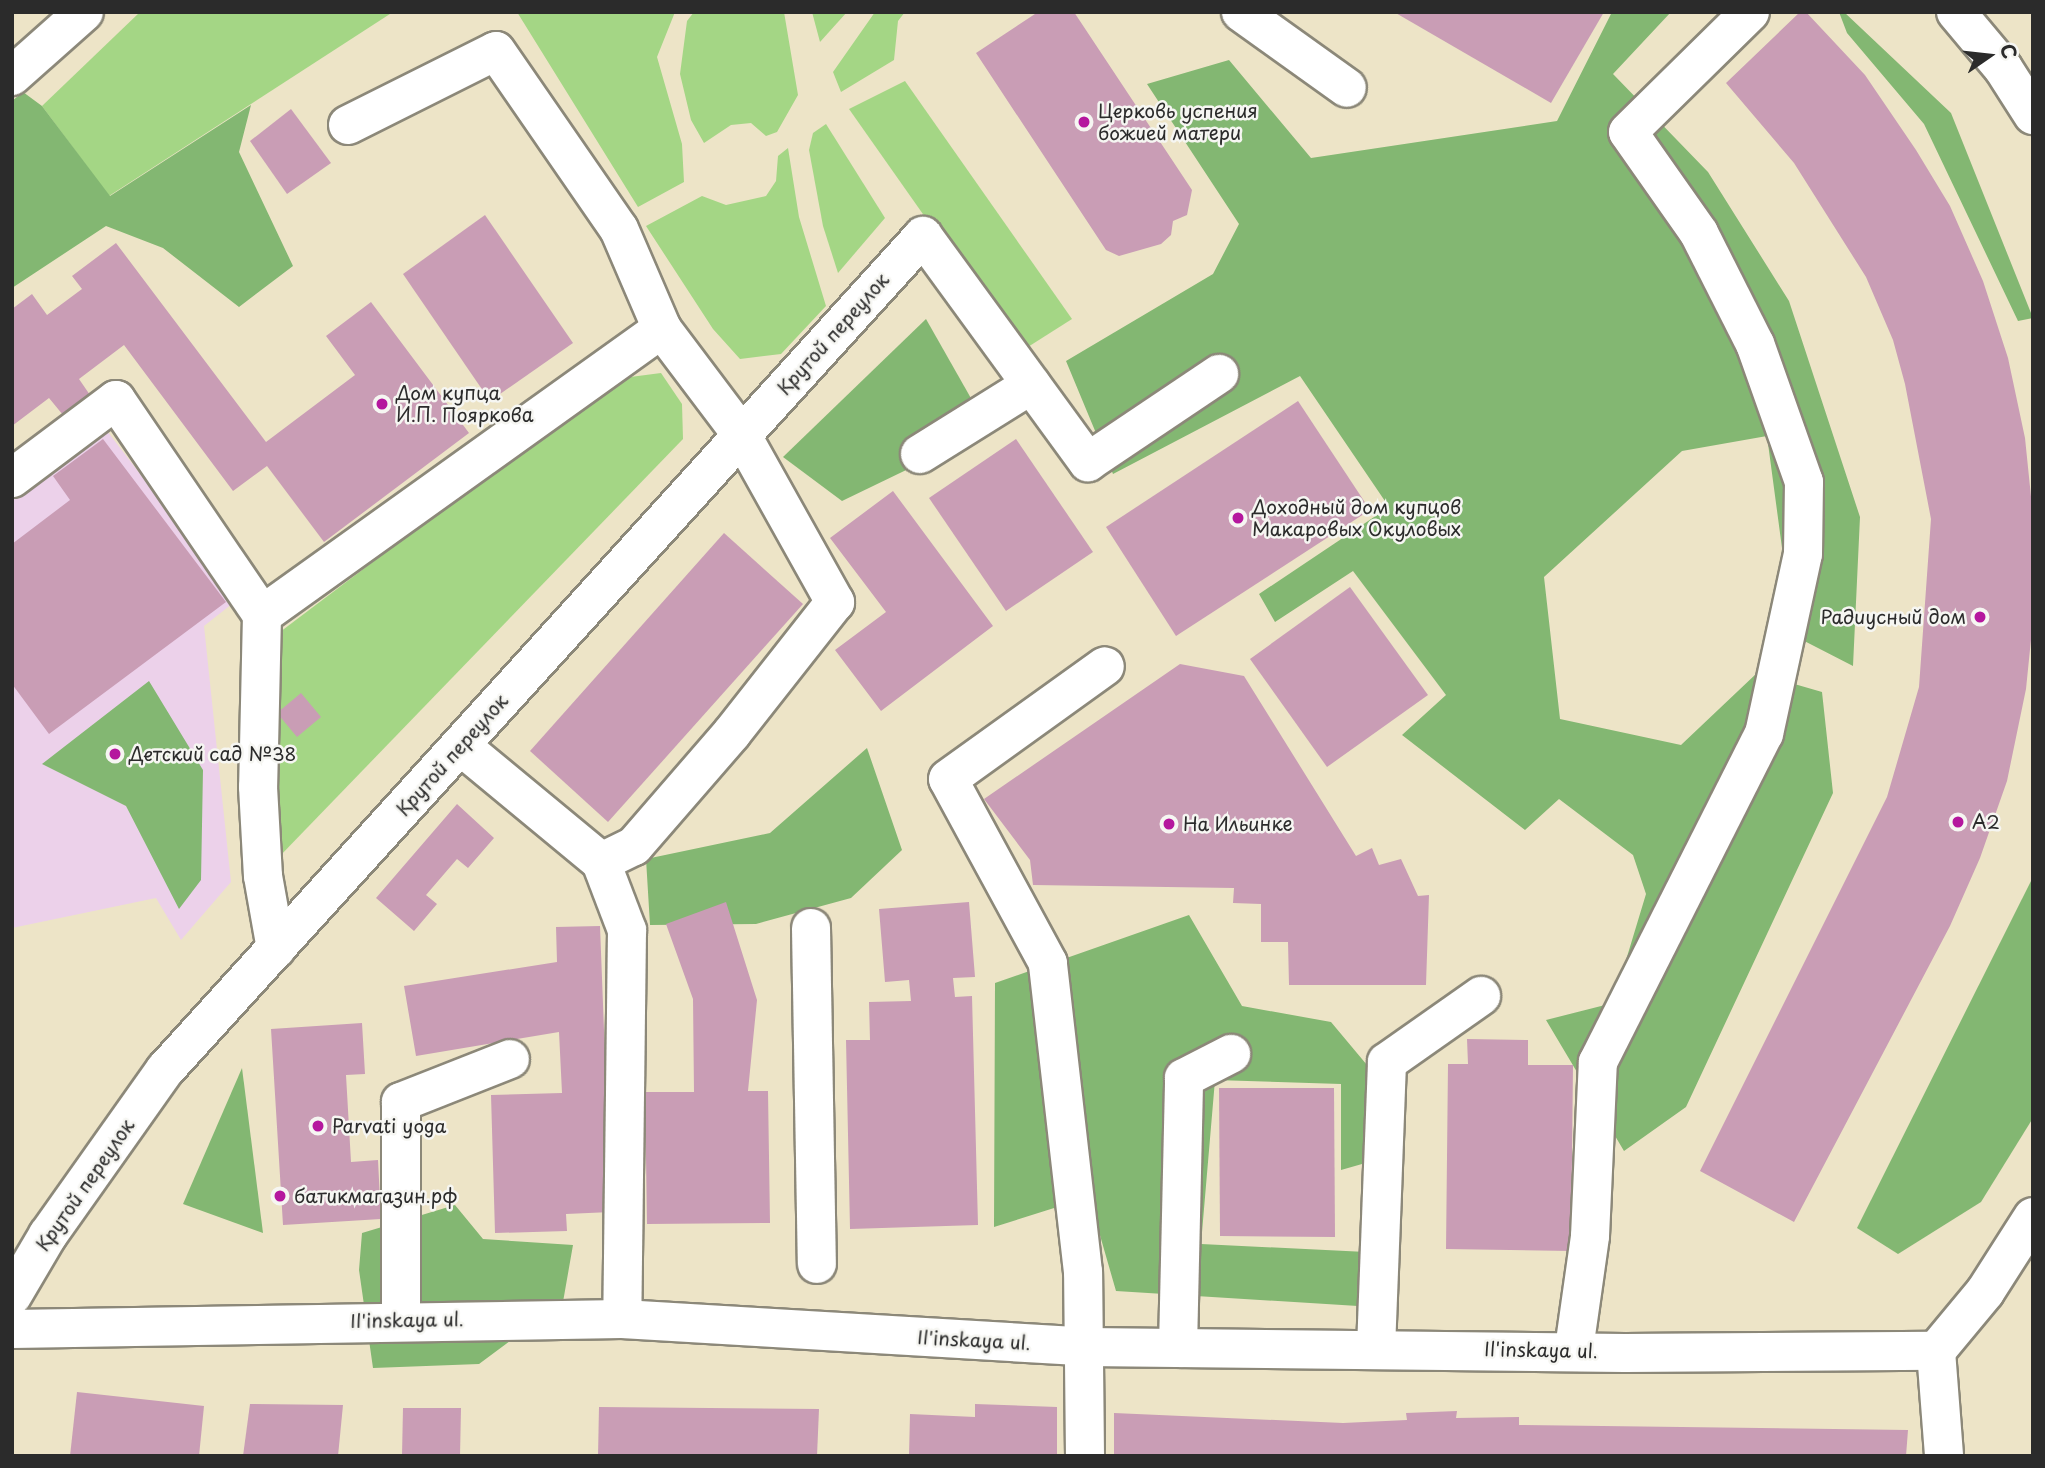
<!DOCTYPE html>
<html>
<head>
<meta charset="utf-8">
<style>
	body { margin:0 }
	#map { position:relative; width:2045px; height:1468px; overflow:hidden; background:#ede4c7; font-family:"Playpen Sans",sans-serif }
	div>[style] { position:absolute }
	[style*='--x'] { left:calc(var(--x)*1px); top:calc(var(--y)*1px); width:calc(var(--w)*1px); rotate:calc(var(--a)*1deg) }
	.built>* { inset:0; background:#ecd1ea }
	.green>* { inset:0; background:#a4d685 }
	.forest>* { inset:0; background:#83b772 }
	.building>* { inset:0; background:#c99db5 }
	.roads { filter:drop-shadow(2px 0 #8c8879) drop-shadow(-2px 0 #8c8879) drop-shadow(0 2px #8c8879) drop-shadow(0 -2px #8c8879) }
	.minor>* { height:38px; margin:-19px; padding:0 19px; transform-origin:19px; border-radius:19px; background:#fff }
	.dots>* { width:19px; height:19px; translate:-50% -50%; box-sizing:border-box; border:4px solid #f6f6f2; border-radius:50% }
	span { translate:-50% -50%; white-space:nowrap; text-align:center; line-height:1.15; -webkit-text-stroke:5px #f6f6f2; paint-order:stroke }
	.poi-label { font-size:19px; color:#2b2b2b }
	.left { translate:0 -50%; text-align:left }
	.right { translate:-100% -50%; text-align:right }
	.street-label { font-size:19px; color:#2b2b2b }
	.frame { position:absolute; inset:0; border:14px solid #2b2b2b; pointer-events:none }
	.north { position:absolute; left:1954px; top:21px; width:70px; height:70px; -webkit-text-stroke:5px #f6f6f2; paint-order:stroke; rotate:76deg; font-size:19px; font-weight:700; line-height:28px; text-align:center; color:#2b2b2b }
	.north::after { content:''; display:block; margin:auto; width:24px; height:32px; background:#2b2b2b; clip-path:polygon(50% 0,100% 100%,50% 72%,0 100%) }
</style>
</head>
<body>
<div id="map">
	<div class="built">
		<div style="clip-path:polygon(104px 427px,237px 600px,204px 626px,231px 882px,181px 940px,156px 898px,12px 928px,12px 498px)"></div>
	</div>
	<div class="green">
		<div style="clip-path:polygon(140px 12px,393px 12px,109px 196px,42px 106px)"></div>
		<div style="clip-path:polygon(517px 12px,675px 12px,657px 57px,682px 144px,684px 182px,638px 207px)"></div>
		<div style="clip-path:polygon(694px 12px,784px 12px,798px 95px,777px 132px,766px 136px,751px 123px,731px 125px,704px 143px,691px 120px,680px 74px,687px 21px)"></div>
		<div style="clip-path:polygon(812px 12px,847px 12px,820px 42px)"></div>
		<div style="clip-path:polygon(875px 12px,905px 12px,898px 21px,894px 60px,841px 92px,833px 72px)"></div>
		<div style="clip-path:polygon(905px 81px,1072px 319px,1020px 352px,849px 109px)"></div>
		<div style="clip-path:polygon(826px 124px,885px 218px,838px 273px,823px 226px,809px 150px,813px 133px)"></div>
		<div style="clip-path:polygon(788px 148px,799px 217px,826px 306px,781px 354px,740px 359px,713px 329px,646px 226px,702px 196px,726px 205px,766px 196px,776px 181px,778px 156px)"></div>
		<div style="clip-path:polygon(661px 373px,682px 404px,683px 439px,278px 858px,280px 632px,615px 379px)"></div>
	</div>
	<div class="forest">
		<div style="clip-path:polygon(1612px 12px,1671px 12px,1613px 74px,1708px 172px,1789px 301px,1860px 517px,1853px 666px,1779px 628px,1782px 548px,1767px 436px,1682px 451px,1544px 577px,1560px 719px,1681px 745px,1757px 673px,1822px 692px,1833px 793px,1686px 1107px,1624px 1151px,1546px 1020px,1613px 1003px,1646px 894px,1633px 855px,1559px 799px,1525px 830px,1402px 735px,1446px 695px,1353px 571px,1275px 622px,1259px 594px,1389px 507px,1300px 376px,1113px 474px,1066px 361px,1213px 274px,1239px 224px,1147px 84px,1229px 60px,1311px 158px,1557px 121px)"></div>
		<div style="clip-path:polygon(1839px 12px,1844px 12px,1951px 113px,2033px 318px,2018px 321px,1924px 124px,1847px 33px)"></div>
		<div style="clip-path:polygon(23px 92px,42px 106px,110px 196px,251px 105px,239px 152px,293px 266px,239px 307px,163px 248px,106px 226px,12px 288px,12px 101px)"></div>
		<div style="clip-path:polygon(926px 319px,989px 430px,842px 501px,783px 457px)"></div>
		<div style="clip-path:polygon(149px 681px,203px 770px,201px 880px,179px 909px,126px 806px,42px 764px)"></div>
		<div style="clip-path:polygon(867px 748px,902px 850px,851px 898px,756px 924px,650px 925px,646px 859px,770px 833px)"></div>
		<div style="clip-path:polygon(2033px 877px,2033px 1118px,1981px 1202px,1898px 1254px,1857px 1228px)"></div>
		<div style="clip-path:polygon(1189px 915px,1242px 1006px,1331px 1022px,1372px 1071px,1369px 1162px,1341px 1170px,1341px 1084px,1215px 1080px,1201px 1244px,1366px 1252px,1358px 1306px,1116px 1291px,1089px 1197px,994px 1227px,995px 983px)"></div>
		<div style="clip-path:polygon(242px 1068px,263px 1233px,183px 1204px)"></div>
		<div style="clip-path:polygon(455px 1205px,483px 1239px,573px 1245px,563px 1302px,479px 1364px,373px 1368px,359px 1270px,362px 1233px)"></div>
	</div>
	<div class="building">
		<div style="clip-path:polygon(1038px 12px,1074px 12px,1192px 190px,1187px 215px,1173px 221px,1171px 235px,1161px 244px,1119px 256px,1106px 250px,976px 53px)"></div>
		<div style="clip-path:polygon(1394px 12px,1604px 12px,1551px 103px)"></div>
		<div style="clip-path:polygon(1800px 12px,1806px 12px,1865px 75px,1916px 150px,1950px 206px,1983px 281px,2008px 358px,2025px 438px,2033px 516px,2033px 620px,2026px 689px,2007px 781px,1980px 858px,1950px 926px,1794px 1222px,1700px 1171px,1887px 797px,1919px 687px,1931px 519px,1905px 384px,1893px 340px,1866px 277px,1794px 163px,1726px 83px)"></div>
		<div style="clip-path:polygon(291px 109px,331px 163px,287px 194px,250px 141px)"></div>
		<div style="clip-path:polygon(485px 215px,573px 343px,490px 401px,403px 274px)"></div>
		<div style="clip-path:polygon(116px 243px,266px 442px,355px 375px,326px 336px,371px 302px,469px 433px,324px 542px,267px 466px,233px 491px,124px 345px,79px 379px,90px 395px,63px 415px,49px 398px,12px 426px,12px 309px,32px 294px,47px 315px,82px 289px,72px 276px)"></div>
		<div style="clip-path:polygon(1298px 401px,1370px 510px,1176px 636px,1106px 527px)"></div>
		<div style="clip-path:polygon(103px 439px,226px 602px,49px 734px,12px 684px,12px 544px,70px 500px,53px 476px)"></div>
		<div style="clip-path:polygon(1016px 439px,1093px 552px,1006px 611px,929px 498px)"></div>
		<div style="clip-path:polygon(893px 491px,993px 626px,881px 711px,835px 650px,886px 612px,830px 538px)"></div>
		<div style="clip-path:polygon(724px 533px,803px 604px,608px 822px,530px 751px)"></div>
		<div style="clip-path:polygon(1350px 587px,1428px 695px,1327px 767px,1250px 659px)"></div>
		<div style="clip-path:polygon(1180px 664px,1244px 676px,1356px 856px,1372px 848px,1379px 865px,1401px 859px,1418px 896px,1429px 895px,1426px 985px,1289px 985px,1288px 942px,1261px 942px,1261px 904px,1233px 903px,1234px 888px,1033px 885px,1030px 860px,984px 799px)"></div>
		<div style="clip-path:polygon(301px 693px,321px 717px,297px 737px,277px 713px)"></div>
		<div style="clip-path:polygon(457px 804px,494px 838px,468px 868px,457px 859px,426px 895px,437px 904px,414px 931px,376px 898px)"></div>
		<div style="clip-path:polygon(726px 902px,757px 1000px,748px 1091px,768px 1091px,770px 1223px,647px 1224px,645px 1092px,694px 1092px,693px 999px,666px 924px)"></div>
		<div style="clip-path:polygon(969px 902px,975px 977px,953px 978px,955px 997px,972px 996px,978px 1225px,850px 1229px,846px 1040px,870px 1040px,869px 1002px,911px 1001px,909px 980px,885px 982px,879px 909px)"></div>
		<div style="clip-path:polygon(600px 926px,611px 1212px,566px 1214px,567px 1231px,495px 1233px,491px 1095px,562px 1093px,559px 1032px,416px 1056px,404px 986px,557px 962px,556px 927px)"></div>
		<div style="clip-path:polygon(362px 1023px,365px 1074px,346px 1075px,351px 1162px,378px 1160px,381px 1219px,283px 1225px,271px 1029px)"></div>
		<div style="clip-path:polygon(1467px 1039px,1528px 1040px,1528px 1065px,1573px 1065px,1571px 1251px,1446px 1249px,1448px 1064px,1468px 1064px)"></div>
		<div style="clip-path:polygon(1219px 1088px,1334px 1088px,1335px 1237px,1220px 1236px)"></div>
		<div style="clip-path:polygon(77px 1392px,204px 1406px,199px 1456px,70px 1456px)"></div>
		<div style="clip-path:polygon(250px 1404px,343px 1405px,338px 1456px,243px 1456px)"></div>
		<div style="clip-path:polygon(975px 1404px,1057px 1407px,1057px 1456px,909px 1456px,910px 1414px,975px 1417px)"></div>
		<div style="clip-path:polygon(599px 1407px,819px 1409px,817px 1456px,598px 1456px)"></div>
		<div style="clip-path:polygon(403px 1408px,461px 1408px,460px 1456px,402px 1456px)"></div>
		<div style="clip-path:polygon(1457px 1411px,1456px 1418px,1519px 1417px,1519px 1425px,1908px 1430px,1906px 1456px,1114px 1456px,1114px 1413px,1343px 1423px,1407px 1420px,1406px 1413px)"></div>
	</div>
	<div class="roads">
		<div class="minor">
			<div style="--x:1241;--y:12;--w:130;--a:35.6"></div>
			<div style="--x:1956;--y:12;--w:73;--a:50"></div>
			<div style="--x:2003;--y:68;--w:56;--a:57.4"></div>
			<div style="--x:12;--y:76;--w:96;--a:-41.6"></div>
			<div style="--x:348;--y:125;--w:165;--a:-26.6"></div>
			<div style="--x:496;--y:51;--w:216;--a:55.4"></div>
			<div style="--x:619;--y:229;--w:109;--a:66.7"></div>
			<div style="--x:662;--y:329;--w:131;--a:53"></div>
			<div style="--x:741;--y:434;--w:193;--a:60.8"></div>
			<div style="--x:835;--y:602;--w:167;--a:128.2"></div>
			<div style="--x:732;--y:733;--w:150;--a:130.9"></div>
			<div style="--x:634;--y:846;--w:37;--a:154"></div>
			<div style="--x:920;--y:454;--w:131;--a:-31.9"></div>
			<div style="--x:12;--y:478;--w:130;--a:-36.9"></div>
			<div style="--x:116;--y:400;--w:260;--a:55.8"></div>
			<div style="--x:262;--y:615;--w:492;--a:-35.6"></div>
			<div style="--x:262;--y:615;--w:172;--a:91.3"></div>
			<div style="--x:258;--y:787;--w:89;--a:86.8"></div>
			<div style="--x:263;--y:876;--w:74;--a:79.9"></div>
			<div style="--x:461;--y:746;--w:182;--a:39.6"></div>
			<div style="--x:601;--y:862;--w:73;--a:69.1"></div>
			<div style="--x:627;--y:930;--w:389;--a:90.7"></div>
			<div style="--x:811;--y:928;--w:336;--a:89"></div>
			<div style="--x:12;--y:1296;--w:71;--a:-59.5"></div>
			<div style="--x:48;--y:1235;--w:202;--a:-54.7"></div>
			<div style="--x:165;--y:1070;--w:1127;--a:-47.73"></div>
			<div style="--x:923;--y:236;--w:280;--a:53.9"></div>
			<div style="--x:1088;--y:462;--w:158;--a:-33.9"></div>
			<div style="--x:401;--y:1319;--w:217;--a:-90"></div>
			<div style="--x:401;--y:1102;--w:117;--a:-21.5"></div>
			<div style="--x:12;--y:1329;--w:610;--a:-0.94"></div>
			<div style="--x:622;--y:1319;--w:466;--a:3.4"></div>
			<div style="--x:1087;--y:1347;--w:538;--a:0.64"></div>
			<div style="--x:1625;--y:1353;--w:311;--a:-0.4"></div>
			<div style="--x:1178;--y:1348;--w:270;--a:-88.7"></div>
			<div style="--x:1184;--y:1078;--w:53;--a:-27.1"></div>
			<div style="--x:1376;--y:1349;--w:287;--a:-87.8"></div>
			<div style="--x:1387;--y:1062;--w:115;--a:-35.1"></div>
			<div style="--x:1574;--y:1349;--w:114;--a:-81.9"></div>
			<div style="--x:1590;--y:1236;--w:174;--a:-87.4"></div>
			<div style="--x:1598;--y:1062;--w:368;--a:-63.2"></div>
			<div style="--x:1764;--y:734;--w:184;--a:-77.8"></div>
			<div style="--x:1803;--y:554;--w:72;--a:-89.2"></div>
			<div style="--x:1804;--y:482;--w:146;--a:-109.5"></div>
			<div style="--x:1755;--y:344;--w:124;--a:-116.8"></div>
			<div style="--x:1699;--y:233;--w:123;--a:-125.1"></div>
			<div style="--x:1628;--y:132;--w:171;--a:-44.5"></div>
			<div style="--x:1936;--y:1351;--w:77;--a:-50.3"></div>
			<div style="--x:1985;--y:1292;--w:89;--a:-57.4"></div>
			<div style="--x:1936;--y:1351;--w:105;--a:85.6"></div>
			<div style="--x:1085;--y:1456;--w:184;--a:-90.6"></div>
			<div style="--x:1083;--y:1272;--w:311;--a:-96.5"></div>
			<div style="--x:1048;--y:963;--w:209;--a:-118.5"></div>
			<div style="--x:948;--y:779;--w:193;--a:-35.7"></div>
		</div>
	</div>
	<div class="dots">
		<div style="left:1084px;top:122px;background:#b5179e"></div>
		<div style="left:382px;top:404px;background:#b5179e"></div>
		<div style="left:1238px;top:518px;background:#b5179e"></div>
		<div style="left:1980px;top:617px;background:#b5179e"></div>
		<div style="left:115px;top:754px;background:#b5179e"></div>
		<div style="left:1958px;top:822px;background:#b5179e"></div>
		<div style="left:1169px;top:824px;background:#b5179e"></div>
		<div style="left:318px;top:1126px;background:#b5179e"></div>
		<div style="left:280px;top:1196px;background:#b5179e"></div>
	</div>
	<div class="poi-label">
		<span class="left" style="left:1098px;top:122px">Церковь успения<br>божией матери</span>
		<span class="left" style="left:396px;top:404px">Дом купца<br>И.П. Пояркова</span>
		<span class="left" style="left:1252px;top:518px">Доходный дом купцов<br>Макаровых Окуловых</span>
		<span class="right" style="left:1966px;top:617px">Радиусный дом</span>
		<span class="left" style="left:129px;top:754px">Детский сад №38</span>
		<span class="left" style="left:1972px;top:822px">А2</span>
		<span class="left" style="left:1183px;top:824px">На Ильинке</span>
		<span class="left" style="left:332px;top:1126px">Parvati yoga</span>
		<span class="left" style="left:294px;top:1196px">батикмагазин.рф</span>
	</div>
	<div class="street-label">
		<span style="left:833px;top:334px;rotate:-48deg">Крутой переулок</span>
		<span style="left:452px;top:755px;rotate:-48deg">Крутой переулок</span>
		<span style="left:85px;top:1185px;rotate:-55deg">Крутой переулок</span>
		<span style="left:407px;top:1320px;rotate:-1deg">Il'inskaya ul.</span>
		<span style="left:974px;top:1340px;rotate:3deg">Il'inskaya ul.</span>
		<span style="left:1541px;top:1350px;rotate:1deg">Il'inskaya ul.</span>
	</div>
	<div class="frame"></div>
	<div class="north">С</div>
</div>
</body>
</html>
